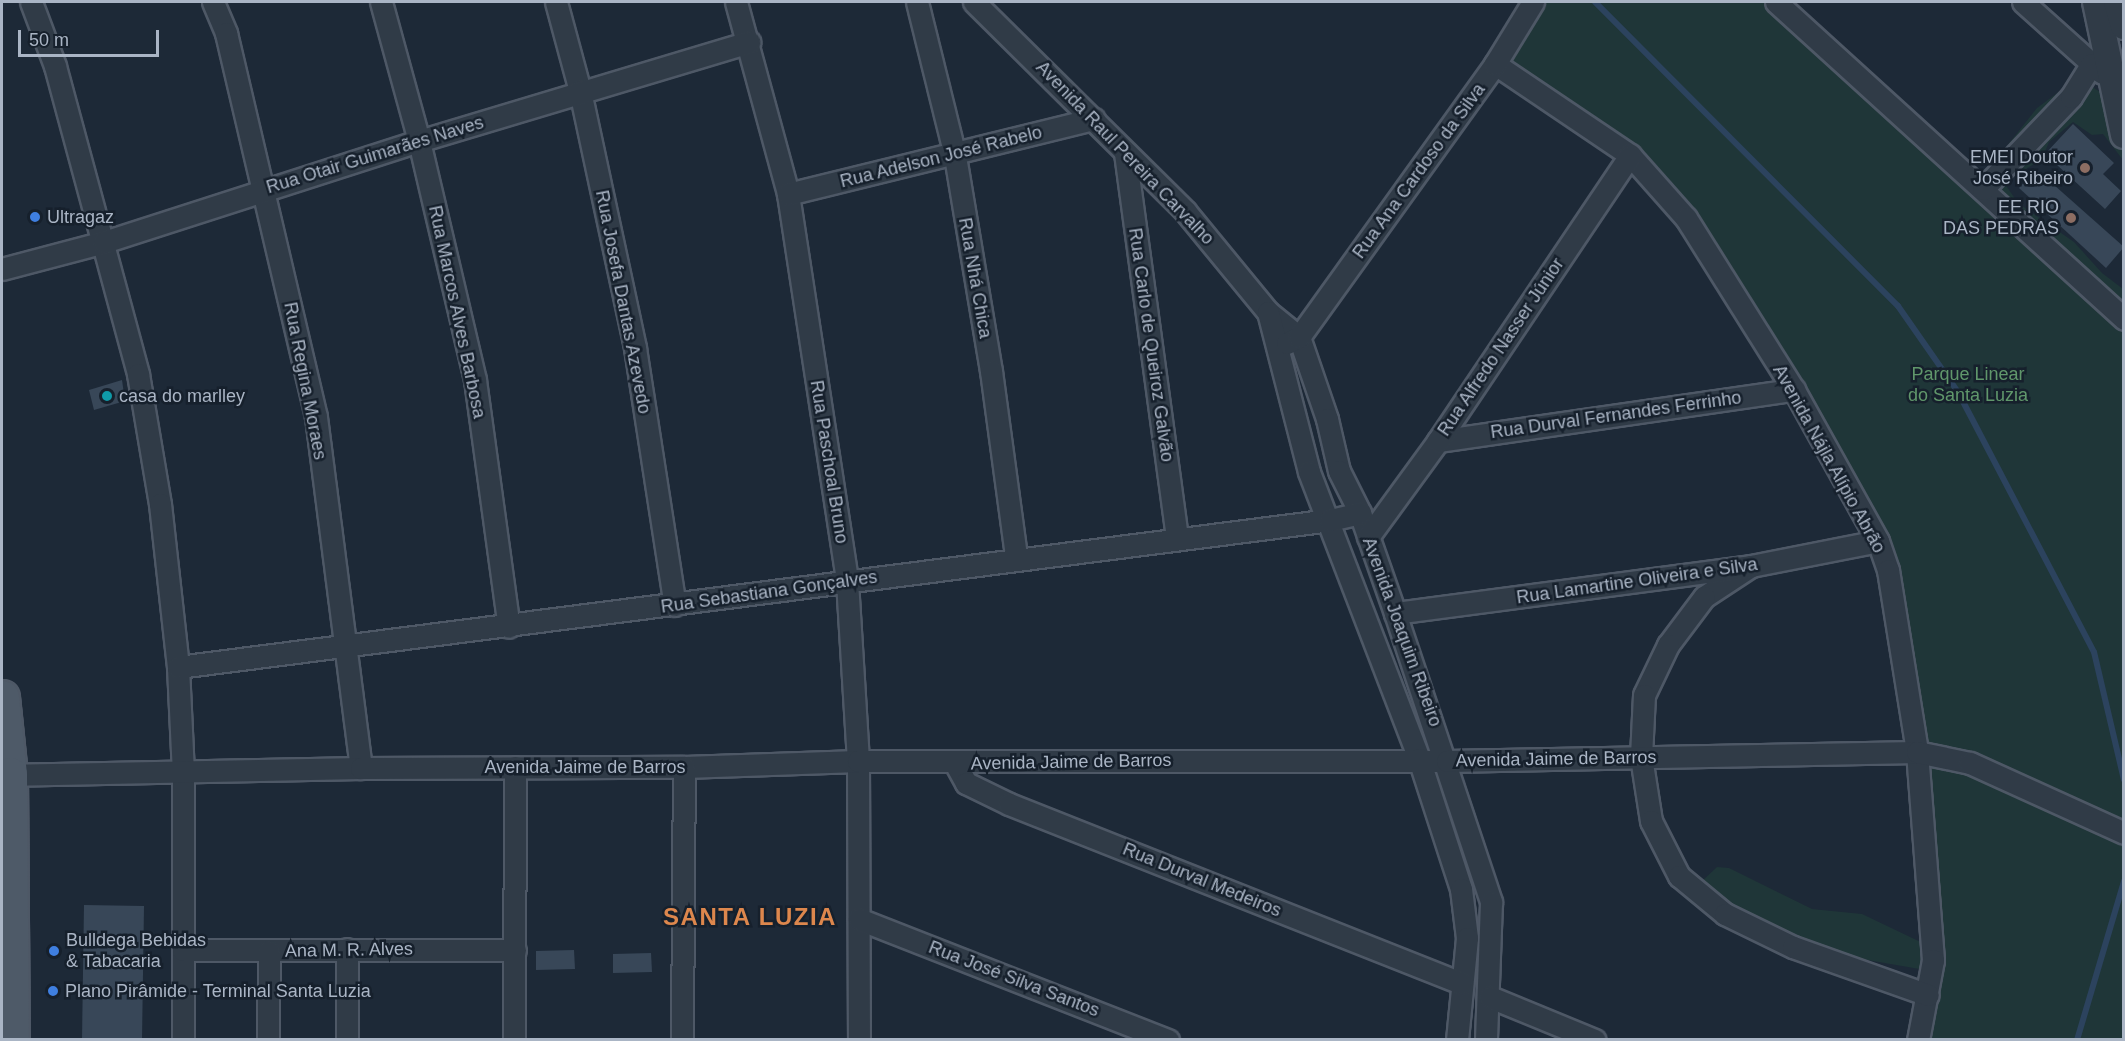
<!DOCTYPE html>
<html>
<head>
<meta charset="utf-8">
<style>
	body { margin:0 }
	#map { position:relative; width:2125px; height:1041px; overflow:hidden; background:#1d2937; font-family:Arial,sans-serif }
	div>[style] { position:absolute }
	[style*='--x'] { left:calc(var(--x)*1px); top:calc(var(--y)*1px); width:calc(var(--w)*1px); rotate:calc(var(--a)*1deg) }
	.green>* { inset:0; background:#1f3638 }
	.stream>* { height:6px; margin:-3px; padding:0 3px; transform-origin:3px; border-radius:3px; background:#2c435e }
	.building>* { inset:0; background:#384758 }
	.roads { filter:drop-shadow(2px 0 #4e5866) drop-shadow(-2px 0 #4e5866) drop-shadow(0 2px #4e5866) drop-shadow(0 -2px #4e5866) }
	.minor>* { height:21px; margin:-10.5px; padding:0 10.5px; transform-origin:10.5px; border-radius:10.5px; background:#303b47 }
	.tertiary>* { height:26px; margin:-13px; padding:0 13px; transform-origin:13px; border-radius:13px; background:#303b47 }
	.primary>* { height:33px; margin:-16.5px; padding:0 16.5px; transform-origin:16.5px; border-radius:16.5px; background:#4e5a68 }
	.dots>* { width:16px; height:16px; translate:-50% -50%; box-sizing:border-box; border:3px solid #16202c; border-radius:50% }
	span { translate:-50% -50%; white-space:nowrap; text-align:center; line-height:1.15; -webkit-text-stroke:5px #16202c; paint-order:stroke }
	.street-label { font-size:18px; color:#aab5c5 }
	.poi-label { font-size:18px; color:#aab5c5 }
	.right { translate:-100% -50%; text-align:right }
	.left { translate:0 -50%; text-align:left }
	.park-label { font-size:18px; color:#60976b }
	.district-label { font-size:24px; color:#dd874d; font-weight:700; letter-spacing:1.5px }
	.frame { position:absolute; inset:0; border:3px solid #aab5c5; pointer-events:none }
	.scale { position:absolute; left:18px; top:30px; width:141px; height:27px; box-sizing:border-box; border:3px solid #aab5c5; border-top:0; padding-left:8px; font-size:18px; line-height:21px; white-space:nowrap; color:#aab5c5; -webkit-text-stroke:4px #16202c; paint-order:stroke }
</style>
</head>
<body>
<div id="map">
	<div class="green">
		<div style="clip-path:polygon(1536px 2px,1776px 2px,1981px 179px,2037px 108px,2068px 85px,2091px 86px,2123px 107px,2123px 160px,2103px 134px,2092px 135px,2073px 122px,2049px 142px,2042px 159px,2013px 177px,2007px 187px,2018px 203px,2074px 242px,2102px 273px,2123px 289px,2123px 1039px,1918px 1039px,1931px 971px,1850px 957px,1754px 924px,1700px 883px,1717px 867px,1729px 868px,1812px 909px,1862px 914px,1931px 947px,1888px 570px,1794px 390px,1630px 155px,1495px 64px)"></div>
	</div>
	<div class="stream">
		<div style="--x:1595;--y:2;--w:429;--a:45.1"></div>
		<div style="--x:1898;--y:306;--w:105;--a:55.1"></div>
		<div style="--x:1958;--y:392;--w:293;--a:62.4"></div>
		<div style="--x:2094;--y:652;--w:131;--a:76.8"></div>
		<div style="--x:2077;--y:1040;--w:166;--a:-73.5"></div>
	</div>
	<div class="building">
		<div style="clip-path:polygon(2073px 124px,2114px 163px,2103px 174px,2121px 191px,2105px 209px,2045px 154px)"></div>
		<div style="clip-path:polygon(2036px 169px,2124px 247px,2106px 268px,2019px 188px)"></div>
		<div style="clip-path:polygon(122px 380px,125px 401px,94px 410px,89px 390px)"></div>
		<div style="clip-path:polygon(84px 905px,144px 906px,142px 1040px,82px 1040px)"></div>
		<div style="clip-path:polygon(574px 950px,575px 969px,536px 970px,536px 951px)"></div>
		<div style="clip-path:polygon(651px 953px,652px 972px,613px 973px,613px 954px)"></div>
	</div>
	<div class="roads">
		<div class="minor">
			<div style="--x:31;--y:2;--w:68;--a:69.4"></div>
			<div style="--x:55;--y:66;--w:319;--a:74.9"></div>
			<div style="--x:138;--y:374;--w:132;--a:80.4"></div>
			<div style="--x:160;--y:504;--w:164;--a:83.7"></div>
			<div style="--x:178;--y:667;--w:106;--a:87.3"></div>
			<div style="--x:183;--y:773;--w:267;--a:90"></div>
			<div style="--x:213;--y:2;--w:34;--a:67"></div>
			<div style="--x:226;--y:33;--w:394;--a:76.8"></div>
			<div style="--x:316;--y:417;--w:354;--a:82.7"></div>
			<div style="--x:381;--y:2;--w:144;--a:74.7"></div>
			<div style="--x:419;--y:141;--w:245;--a:76.8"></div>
			<div style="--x:475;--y:380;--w:249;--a:82.2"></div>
			<div style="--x:556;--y:2;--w:92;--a:74.9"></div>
			<div style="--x:580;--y:91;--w:263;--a:77.9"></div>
			<div style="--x:635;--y:348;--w:260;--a:81.2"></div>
			<div style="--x:736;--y:2;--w:199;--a:74.8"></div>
			<div style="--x:788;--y:194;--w:391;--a:81.3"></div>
			<div style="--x:847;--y:581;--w:180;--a:86.5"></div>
			<div style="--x:858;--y:761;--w:279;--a:89.8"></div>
			<div style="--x:917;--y:2;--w:159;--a:76.1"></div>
			<div style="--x:955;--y:156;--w:218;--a:80.5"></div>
			<div style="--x:991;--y:371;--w:188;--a:82.3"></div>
			<div style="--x:974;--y:2;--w:297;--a:44.7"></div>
			<div style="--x:1185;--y:211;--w:131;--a:50.6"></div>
			<div style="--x:1268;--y:312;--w:40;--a:39"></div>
			<div style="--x:1299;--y:337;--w:87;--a:71.1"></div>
			<div style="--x:1327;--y:419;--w:53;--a:77"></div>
			<div style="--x:1339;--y:471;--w:47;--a:63.4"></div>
			<div style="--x:1360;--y:513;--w:106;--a:70.7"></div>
			<div style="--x:1395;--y:613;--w:305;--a:71.6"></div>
			<div style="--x:1491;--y:902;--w:138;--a:92.1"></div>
			<div style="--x:1776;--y:2;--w:471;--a:42.3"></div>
			<div style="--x:2023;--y:2;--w:106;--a:41.9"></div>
			<div style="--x:1495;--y:64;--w:163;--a:34"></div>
			<div style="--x:1630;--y:155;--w:84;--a:48.4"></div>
			<div style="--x:1686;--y:218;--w:203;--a:57.9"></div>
			<div style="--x:1794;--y:390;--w:173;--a:60.9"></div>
			<div style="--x:1878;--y:541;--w:31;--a:71"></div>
			<div style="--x:1888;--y:570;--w:184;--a:80.9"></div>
			<div style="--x:1917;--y:752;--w:209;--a:85.6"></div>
			<div style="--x:1933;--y:960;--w:81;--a:100.6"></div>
			<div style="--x:1125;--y:153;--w:388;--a:82.3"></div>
			<div style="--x:1983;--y:189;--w:127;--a:-46.3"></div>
			<div style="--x:2071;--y:97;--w:39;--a:-58"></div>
			<div style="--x:788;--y:194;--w:315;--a:-13.8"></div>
			<div style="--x:2;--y:269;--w:106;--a:-14.8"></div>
			<div style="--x:104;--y:242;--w:331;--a:-17.8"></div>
			<div style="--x:419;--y:141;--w:345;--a:-16.7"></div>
			<div style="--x:1268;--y:312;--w:165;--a:75.6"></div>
			<div style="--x:1309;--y:472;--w:307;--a:69"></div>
			<div style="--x:1419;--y:759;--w:137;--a:72.1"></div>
			<div style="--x:1461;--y:889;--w:49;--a:83"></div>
			<div style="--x:1467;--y:938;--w:102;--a:95.6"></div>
			<div style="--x:1287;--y:343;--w:13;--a:-27"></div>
			<div style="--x:1299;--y:337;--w:336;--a:-54.3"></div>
			<div style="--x:1495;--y:64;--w:73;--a:-58.5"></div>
			<div style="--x:1438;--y:441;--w:360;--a:-8.2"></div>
			<div style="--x:1368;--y:537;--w:119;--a:-53.9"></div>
			<div style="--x:1438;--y:441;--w:344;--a:-56.1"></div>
			<div style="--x:1751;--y:566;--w:56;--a:146.6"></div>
			<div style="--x:1704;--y:597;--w:60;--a:126.9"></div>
			<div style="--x:1668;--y:645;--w:55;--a:115.6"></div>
			<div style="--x:1644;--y:695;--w:62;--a:92.8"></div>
			<div style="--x:1641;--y:757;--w:65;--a:81.1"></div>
			<div style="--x:1651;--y:821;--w:62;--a:63"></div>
			<div style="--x:1679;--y:876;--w:60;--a:39.6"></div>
			<div style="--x:1725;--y:914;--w:76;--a:25.9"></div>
			<div style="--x:1793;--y:947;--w:143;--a:19.6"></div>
			<div style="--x:1395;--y:613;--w:359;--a:-7.5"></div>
			<div style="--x:1751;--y:566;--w:129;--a:-11.1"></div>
			<div style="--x:178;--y:667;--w:1161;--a:-7.27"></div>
			<div style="--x:1330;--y:520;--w:31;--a:-13"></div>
			<div style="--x:955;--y:763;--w:23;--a:61"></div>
			<div style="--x:966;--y:783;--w:48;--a:26"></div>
			<div style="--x:1009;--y:804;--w:487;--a:21.6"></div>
			<div style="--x:2;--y:775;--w:359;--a:-1.1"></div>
			<div style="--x:361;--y:768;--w:323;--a:-0.2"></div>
			<div style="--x:684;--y:767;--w:174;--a:-2"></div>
			<div style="--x:858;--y:761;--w:589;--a:0"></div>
			<div style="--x:1447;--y:761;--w:470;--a:-1.1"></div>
			<div style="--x:1917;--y:752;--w:54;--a:11.7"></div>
			<div style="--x:1970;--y:763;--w:169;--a:24.4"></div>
			<div style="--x:859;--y:919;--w:332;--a:21.4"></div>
			<div style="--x:347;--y:949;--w:91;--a:90"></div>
			<div style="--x:183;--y:950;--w:332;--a:0"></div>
			<div style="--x:1490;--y:997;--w:113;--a:22.3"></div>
			<div style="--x:268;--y:1040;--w:89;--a:-89.4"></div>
			<div style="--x:514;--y:1040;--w:273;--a:-89.8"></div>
			<div style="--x:682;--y:1040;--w:273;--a:-89.6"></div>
		</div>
		<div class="tertiary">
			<div style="--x:2096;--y:2;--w:136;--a:78.1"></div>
			<div style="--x:2117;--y:2;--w:25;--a:74"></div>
		</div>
		<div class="primary">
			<div style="--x:2;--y:697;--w:77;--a:84.1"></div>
			<div style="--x:10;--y:774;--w:266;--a:89.6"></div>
		</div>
	</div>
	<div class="dots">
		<div style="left:2085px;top:168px;background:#8d6e63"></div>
		<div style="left:35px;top:217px;background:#3f7fe0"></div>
		<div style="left:2071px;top:218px;background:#8d6e63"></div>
		<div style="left:107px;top:396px;background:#0f9aa8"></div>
		<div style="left:54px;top:951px;background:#3f7fe0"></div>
		<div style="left:53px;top:991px;background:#3f7fe0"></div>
	</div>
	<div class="street-label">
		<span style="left:1125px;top:153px;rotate:46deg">Avenida Raul Pereira Carvalho</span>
		<span style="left:375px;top:155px;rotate:-17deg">Rua Otair Guimarães Naves</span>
		<span style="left:941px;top:157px;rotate:-14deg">Rua Adelson José Rabelo</span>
		<span style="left:1419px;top:171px;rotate:-54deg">Rua Ana Cardoso da Silva</span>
		<span style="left:975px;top:278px;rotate:80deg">Rua Nhá Chica</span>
		<span style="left:623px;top:302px;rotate:79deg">Rua Josefa Dantas Azevedo</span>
		<span style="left:457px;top:312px;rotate:78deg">Rua Marcos Alves Barbosa</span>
		<span style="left:1151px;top:345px;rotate:82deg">Rua Carlo de Queiroz Galvão</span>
		<span style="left:1501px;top:347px;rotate:-56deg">Rua Alfredo Nasser Júnior</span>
		<span style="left:305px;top:381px;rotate:79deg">Rua Regina Moraes</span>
		<span style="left:1616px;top:415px;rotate:-8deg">Rua Durval Fernandes Ferrinho</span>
		<span style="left:1829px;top:459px;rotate:61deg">Avenida Nájla Alípio Abrão</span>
		<span style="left:829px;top:462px;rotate:81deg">Rua Paschoal Bruno</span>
		<span style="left:1637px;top:581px;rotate:-8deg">Rua Lamartine Oliveira e Silva</span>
		<span style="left:769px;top:592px;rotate:-8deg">Rua Sebastiana Gonçalves</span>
		<span style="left:1402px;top:632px;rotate:70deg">Avenida Joaquim Ribeiro</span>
		<span style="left:1556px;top:759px;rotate:-1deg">Avenida Jaime de Barros</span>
		<span style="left:1071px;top:762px;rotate:-1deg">Avenida Jaime de Barros</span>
		<span style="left:585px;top:767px">Avenida Jaime de Barros</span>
		<span style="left:1202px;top:880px;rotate:22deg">Rua Durval Medeiros</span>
		<span style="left:349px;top:950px;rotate:-1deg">Ana M. R. Alves</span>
		<span style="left:1014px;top:979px;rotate:21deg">Rua José Silva Santos</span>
	</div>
	<div class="poi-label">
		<span class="right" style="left:2073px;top:168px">EMEI Doutor<br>José Ribeiro</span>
		<span class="right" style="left:2059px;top:218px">EE RIO<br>DAS PEDRAS</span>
		<span class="left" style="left:47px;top:217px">Ultragaz</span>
		<span class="left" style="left:119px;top:396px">casa do marlley</span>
		<span class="left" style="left:66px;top:951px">Bulldega Bebidas<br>&amp; Tabacaria</span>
		<span class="left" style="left:65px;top:991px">Plano Pirâmide - Terminal Santa Luzia</span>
	</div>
	<div class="park-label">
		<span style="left:1968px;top:385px">Parque Linear<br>do Santa Luzia</span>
	</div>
	<div class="district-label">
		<span style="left:750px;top:917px">SANTA LUZIA</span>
	</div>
	<div class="frame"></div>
	<div class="scale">50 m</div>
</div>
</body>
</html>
